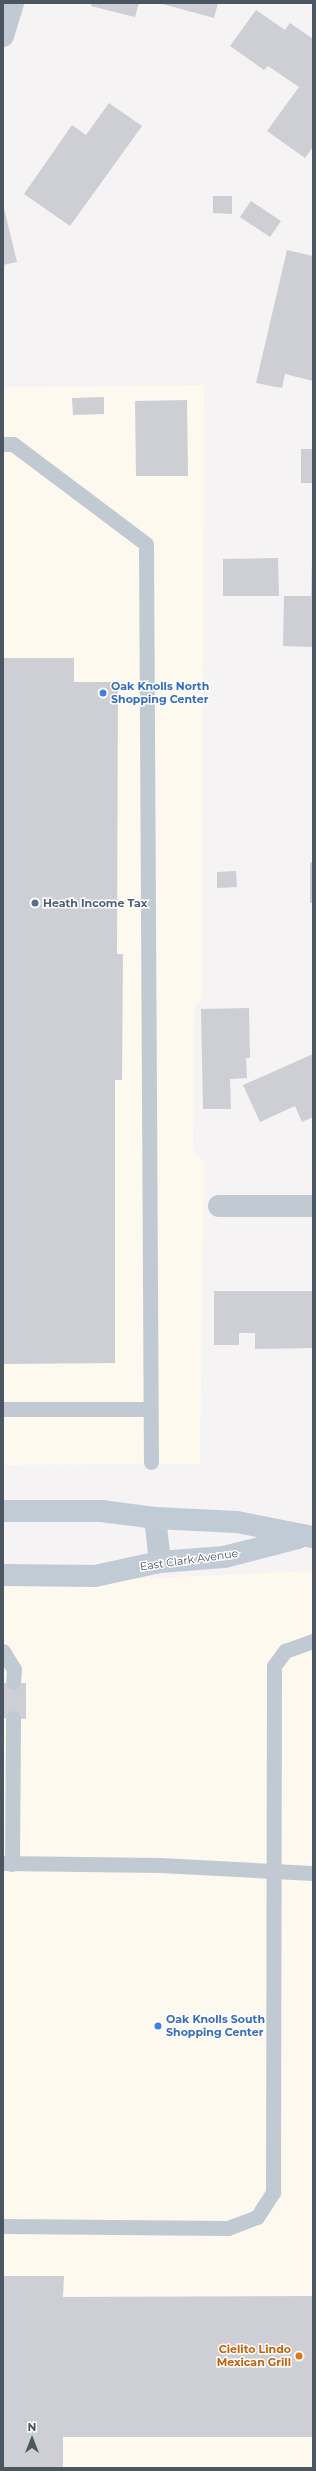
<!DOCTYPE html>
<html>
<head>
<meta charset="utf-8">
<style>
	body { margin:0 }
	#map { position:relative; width:316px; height:2471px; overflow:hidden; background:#f5f3f3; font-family:Montserrat,sans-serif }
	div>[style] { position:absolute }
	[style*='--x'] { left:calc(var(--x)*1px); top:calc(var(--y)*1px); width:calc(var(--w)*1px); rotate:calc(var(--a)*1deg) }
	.commercial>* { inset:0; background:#fdf9ef }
	.building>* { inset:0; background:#cdcfd5 }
	.service>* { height:15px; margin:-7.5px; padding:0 7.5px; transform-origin:7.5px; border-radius:7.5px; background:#c1cad2 }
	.minor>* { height:22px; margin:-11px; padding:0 11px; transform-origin:11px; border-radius:11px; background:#c1cad2 }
	.secondary>* { height:22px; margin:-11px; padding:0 11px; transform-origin:11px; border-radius:11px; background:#c1cbd6 }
	.dots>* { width:11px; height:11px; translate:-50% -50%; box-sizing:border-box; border:2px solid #fff; border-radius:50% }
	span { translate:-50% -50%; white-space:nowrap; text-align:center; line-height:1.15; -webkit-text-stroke:3px #fff; paint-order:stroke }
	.shop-label { font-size:11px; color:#366cbe; font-weight:700 }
	.left { translate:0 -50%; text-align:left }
	.service-label { font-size:11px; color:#4e5e75; font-weight:700 }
	.street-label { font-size:11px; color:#4a5661 }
	.food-label { font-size:11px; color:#c56008; font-weight:700 }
	.right { translate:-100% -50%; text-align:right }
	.frame { position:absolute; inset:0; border:4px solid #4a5661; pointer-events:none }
	.north { position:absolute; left:12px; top:2419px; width:40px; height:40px; -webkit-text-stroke:3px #fff; paint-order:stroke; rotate:0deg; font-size:11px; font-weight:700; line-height:16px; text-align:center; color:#4a5661 }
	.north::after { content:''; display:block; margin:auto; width:14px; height:18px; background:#4a5661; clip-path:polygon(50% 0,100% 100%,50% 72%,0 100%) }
</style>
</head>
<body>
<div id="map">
	<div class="commercial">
		<div style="clip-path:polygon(204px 385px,202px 998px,194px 1008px,193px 1150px,204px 1162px,200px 1464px,3px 1465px,3px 387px)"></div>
		<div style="clip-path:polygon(313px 1571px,313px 2468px,3px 2468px,3px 1584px)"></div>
	</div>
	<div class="building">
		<div style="clip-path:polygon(92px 3px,139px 3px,135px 17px,91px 6px)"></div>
		<div style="clip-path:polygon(159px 3px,218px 3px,214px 18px)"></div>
		<div style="clip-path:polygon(256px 10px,285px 30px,290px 23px,313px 39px,313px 147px,305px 158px,267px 131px,299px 87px,268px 66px,264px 70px,230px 46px)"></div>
		<div style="clip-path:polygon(109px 103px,142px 126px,70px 226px,24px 194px,72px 125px,86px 135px)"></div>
		<div style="clip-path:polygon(213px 196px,232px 196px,232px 214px,213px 213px)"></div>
		<div style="clip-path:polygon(251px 201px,281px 221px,270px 237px,240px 217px)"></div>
		<div style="clip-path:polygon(3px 204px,17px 262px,3px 265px)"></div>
		<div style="clip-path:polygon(287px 250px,313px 256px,313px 381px,285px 374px,282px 388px,256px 383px)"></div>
		<div style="clip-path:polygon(104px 397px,104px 414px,73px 415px,72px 398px)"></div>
		<div style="clip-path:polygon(187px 400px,188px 476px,136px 476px,135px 401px)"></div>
		<div style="clip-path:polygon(301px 449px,313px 449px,313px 483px,301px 483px)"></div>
		<div style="clip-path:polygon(278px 558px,279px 596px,223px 596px,223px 559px)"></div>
		<div style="clip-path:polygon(311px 560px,313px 647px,283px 646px,284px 596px,311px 596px)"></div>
		<div style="clip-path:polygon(3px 658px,74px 658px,74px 682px,118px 682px,117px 954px,123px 954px,122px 1080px,115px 1080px,115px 1363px,3px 1364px)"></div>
		<div style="clip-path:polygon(310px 862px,313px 863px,313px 903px,310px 903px)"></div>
		<div style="clip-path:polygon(236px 871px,237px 887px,217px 888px,217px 872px)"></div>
		<div style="clip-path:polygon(249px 1008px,250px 1058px,246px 1058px,247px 1078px,230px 1079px,231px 1109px,203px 1109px,201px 1009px)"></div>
		<div style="clip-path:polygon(313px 1054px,313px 1117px,302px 1122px,295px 1106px,260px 1122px,243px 1085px)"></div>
		<div style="clip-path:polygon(214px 1291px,313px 1291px,313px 1348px,255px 1349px,255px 1333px,239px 1333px,239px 1345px,214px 1345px)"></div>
		<div style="clip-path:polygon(3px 1683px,26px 1683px,26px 1719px,3px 1718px)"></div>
		<div style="clip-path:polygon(3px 2276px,64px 2276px,63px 2297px,313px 2296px,313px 2437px,63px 2437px,63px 2468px,3px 2468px)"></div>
	</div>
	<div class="service">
		<div style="--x:3;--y:444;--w:10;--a:0"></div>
		<div style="--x:13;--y:444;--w:166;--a:36.9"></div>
		<div style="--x:146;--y:544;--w:918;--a:89.69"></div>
		<div style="--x:3;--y:1409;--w:147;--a:0"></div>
		<div style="--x:3;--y:1651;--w:21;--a:59"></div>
		<div style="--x:14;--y:1669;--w:13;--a:94"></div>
		<div style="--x:3;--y:1863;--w:157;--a:0.7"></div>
		<div style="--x:160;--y:1865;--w:153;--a:3"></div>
		<div style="--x:12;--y:1864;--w:146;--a:-89.6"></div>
		<div style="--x:3;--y:2226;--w:225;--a:0.5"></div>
		<div style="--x:228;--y:2228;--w:31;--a:-21"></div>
		<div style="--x:257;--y:2217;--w:30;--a:-57"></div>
		<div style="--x:273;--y:2192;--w:526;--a:-89.89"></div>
		<div style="--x:274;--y:1666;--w:19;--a:-54"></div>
		<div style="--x:285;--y:1651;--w:30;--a:-20"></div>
	</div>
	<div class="minor">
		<div style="--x:3;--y:36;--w:34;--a:-73"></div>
		<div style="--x:219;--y:1206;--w:94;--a:0"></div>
		<div style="--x:155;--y:1518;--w:44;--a:83.5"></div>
	</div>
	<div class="secondary">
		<div style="--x:3;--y:1511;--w:98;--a:0"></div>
		<div style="--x:101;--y:1511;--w:54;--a:7.4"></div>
		<div style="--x:155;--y:1518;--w:82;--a:2.8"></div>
		<div style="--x:237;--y:1522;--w:77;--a:11.2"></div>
		<div style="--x:3;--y:1575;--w:92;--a:0.6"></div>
		<div style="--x:95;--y:1576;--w:66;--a:-12.2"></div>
		<div style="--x:160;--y:1562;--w:64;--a:-4.5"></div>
		<div style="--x:224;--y:1557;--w:76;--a:-14.4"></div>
	</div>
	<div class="dots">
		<div style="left:103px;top:693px;background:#3f7fe0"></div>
		<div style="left:35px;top:903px;background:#5c6f8a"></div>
		<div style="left:158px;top:2026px;background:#3f7fe0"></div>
		<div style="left:299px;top:2356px;background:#e8710a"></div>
	</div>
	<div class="shop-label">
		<span class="left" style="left:111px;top:693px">Oak Knolls North<br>Shopping Center</span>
		<span class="left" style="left:166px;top:2026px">Oak Knolls South<br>Shopping Center</span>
	</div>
	<div class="service-label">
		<span class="left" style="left:43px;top:903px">Heath Income Tax</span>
	</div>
	<div class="street-label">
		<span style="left:189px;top:1560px;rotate:-8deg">East Clark Avenue</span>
	</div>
	<div class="food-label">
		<span class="right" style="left:291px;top:2356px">Cielito Lindo<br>Mexican Grill</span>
	</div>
	<div class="frame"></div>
	<div class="north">N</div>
</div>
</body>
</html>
